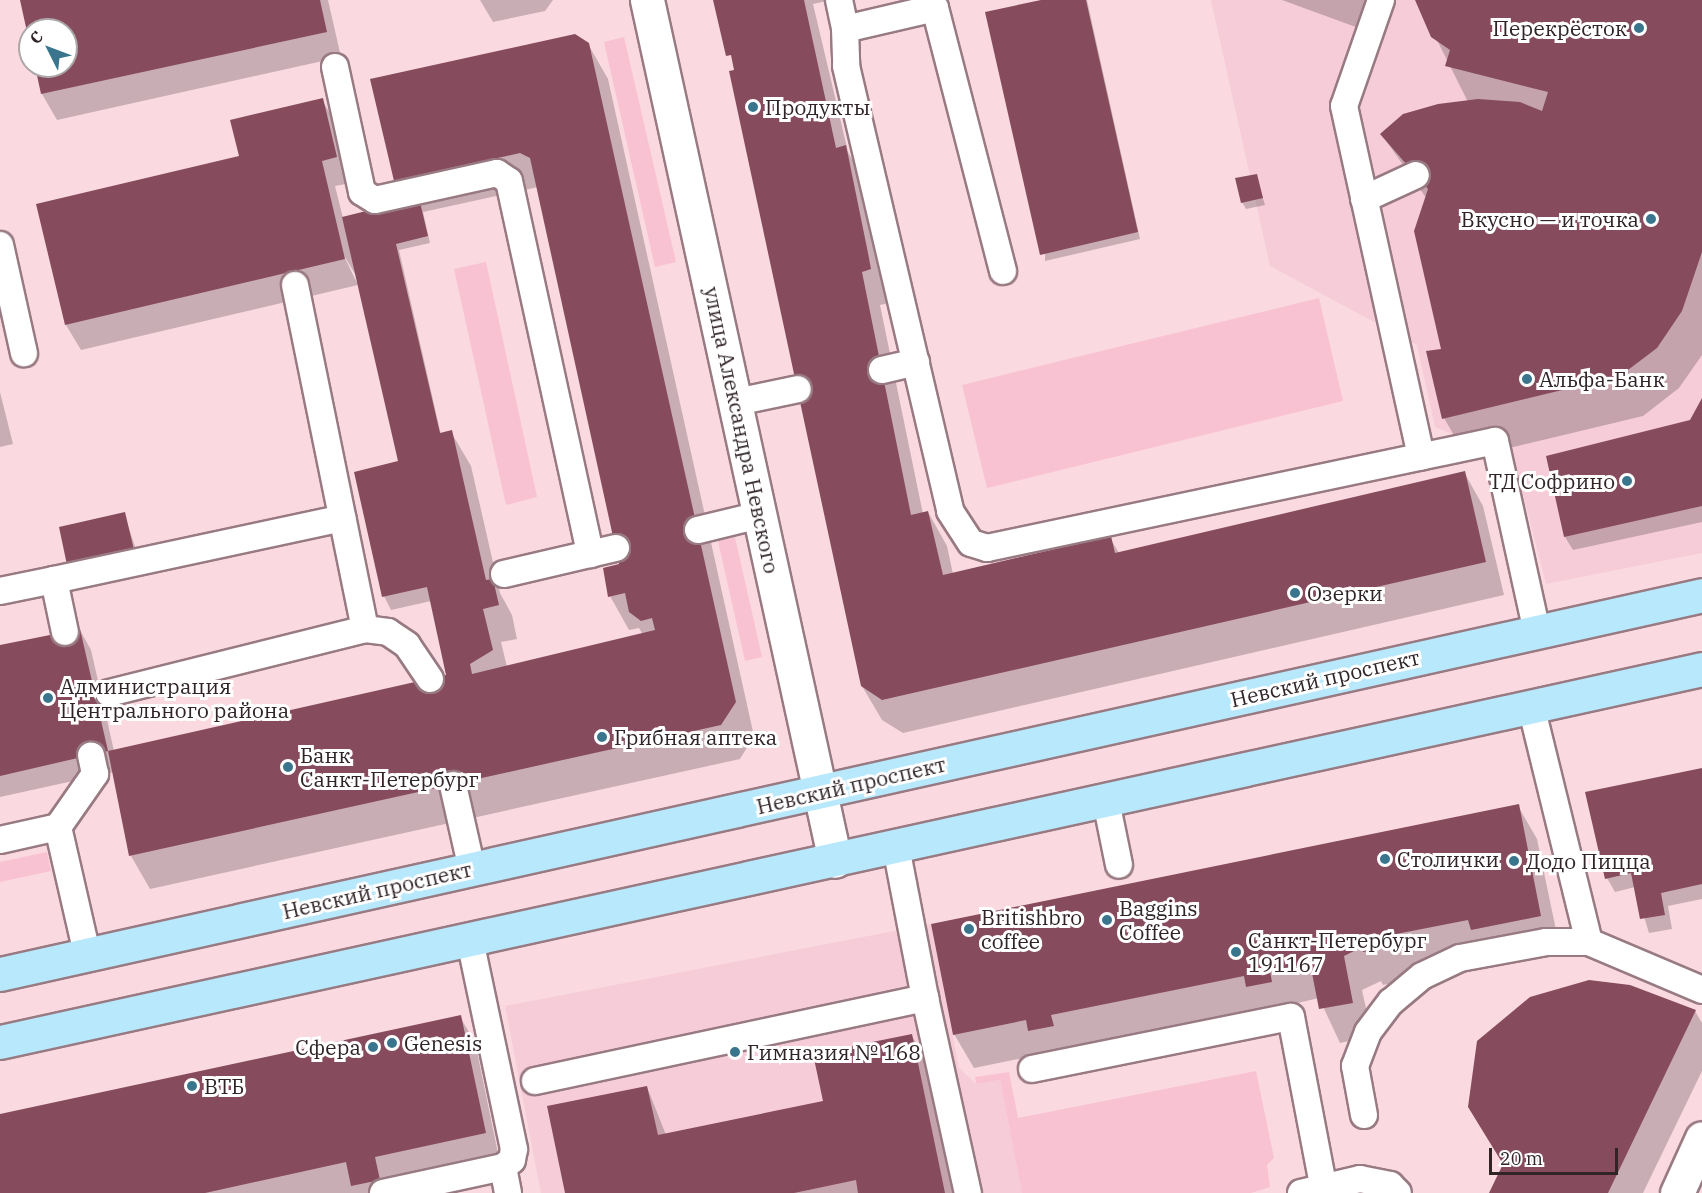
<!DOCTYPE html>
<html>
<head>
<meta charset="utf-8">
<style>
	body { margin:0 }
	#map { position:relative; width:1702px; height:1193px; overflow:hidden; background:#fad9e1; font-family:"IBM Plex Serif",serif }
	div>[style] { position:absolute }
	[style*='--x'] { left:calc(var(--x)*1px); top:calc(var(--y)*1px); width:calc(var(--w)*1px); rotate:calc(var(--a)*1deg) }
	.built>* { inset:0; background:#f5ccd7 }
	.green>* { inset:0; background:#f9c2d2 }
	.shadow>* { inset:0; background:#0003 }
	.building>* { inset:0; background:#874b5e }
	.roads { filter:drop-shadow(2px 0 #987a82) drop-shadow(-2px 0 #987a82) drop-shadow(0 2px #987a82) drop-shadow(0 -2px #987a82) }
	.lane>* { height:26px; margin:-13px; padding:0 13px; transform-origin:13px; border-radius:13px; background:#fff }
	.street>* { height:33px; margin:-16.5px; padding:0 16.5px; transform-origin:16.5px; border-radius:16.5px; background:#fff }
	.secondary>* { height:33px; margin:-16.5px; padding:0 16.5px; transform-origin:16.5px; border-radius:16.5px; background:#fff }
	.primary>* { height:33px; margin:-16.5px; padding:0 16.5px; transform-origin:16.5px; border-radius:16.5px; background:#b8e8fb }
	.dots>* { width:16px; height:16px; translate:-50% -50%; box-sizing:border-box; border:3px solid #fff; border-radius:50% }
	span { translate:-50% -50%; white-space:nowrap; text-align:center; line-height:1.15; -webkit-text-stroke:6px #fff; paint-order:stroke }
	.poi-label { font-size:21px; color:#302427 }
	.right { translate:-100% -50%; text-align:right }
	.left { translate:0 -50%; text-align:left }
	.street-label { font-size:21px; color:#302427 }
	.north { position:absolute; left:18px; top:18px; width:60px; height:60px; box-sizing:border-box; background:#fff; border:2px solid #aca7a9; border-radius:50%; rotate:312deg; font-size:16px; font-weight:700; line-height:24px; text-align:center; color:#302427 }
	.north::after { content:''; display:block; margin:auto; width:21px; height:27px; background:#39758d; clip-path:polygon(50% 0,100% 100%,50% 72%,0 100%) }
	.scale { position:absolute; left:1489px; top:1148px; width:129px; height:27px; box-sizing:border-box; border:3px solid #302427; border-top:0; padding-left:8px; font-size:18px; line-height:21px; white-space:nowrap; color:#302427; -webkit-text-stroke:4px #fff; paint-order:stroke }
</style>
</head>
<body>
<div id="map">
	<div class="built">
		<div style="clip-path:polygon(1211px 0,1702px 0,1702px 553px,1546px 584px,1514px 459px,1435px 427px,1417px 345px,1270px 266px)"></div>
		<div style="clip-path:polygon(931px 924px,959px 1068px,976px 1084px,1000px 1080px,1022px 1193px,541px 1193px,505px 1006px)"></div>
	</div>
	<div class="green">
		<div style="clip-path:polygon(624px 37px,676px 262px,655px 267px,604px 42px)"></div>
		<div style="clip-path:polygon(486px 262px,537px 497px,506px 505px,454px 269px)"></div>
		<div style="clip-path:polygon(1319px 298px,1343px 401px,987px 488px,962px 385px)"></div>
		<div style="clip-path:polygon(735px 537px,762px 657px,745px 661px,718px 541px)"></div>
		<div style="clip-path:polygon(47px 852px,51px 871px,0 882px,0 862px)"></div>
		<div style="clip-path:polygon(1256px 1071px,1274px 1158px,1267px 1165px,1270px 1187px,1251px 1193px,1022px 1193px,1000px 1080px,976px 1084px,975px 1077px,1009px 1072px,1018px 1118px)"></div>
	</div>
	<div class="shadow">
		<div style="clip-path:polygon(22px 0,328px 0,341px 57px,57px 120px,42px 94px,36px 66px,66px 66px,66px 30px,30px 30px,30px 38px)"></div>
		<div style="clip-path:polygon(480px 0,553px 0,545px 11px,493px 22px)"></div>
		<div style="clip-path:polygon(715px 0,831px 0,813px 4px,848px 152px,864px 181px,890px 303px,880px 305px,923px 514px,928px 512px,947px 546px,953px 574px,1110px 538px,1119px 553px,1464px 472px,1483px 506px,1504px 595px,903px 733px,882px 720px,862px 686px,736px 71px)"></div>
		<div style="clip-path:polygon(1048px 0,1087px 0,1140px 239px,1045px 261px)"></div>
		<div style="clip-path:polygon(1282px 0,1375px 0,1364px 30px)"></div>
		<div style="clip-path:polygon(1417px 0,1702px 0,1702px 355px,1679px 388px,1643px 416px,1467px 458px,1444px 418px,1443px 350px,1427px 199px,1382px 135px,1468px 102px)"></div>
		<div style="clip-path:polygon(evenodd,588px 44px,608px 79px,754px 736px,740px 759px,150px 889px,131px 856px,114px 772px,0 797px,0 647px,80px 630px,91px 650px,114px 751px,447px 676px,431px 601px,391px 610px,384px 596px,401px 469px,358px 279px,342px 252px,358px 285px,81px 350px,66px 325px,241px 157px,322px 100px,337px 125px,351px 183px,335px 186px,343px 218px,408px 202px,395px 181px,588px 44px,538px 187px,621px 566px,610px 596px,629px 630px,639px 628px,643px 635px,507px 667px,501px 642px,517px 639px,512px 615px,500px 593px,471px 466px,451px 432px,441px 435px,399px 250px,430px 243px,423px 212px,538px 187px)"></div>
		<div style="clip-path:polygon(1256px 175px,1265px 205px,1246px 209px,1242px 202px)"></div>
		<div style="clip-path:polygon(0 392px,13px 444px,0 447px)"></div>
		<div style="clip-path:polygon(1702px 401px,1702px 522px,1573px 550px,1565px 537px,1691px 421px)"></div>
		<div style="clip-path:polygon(124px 514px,141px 564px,77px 578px)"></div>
		<div style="clip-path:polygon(1702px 771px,1702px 899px,1668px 906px,1672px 929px,1649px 933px,1635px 887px,1615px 892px,1607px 878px)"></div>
		<div style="clip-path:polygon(1518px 806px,1537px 839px,1560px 949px,1486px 953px,1405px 970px,1407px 980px,1383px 985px,1381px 981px,1362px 990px,1372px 1036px,1340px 1043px,1319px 998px,1289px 1005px,1266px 1020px,1261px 1010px,974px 1068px,954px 1034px)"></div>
		<div style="clip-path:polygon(1695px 1011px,1702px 1023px,1702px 1071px,1643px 1193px,1491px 1193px,1504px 1165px)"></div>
		<div style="clip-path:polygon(460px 1017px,475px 1042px,499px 1158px,391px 1193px,0 1193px,0 1115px)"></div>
		<div style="clip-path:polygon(912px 1036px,926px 1061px,953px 1193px,566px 1193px,647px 1087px,666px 1135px,825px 1102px)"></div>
	</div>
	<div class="building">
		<div style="clip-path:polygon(20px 0,320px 0,327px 32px,41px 94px,35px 66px,66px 66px,66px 30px,30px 30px,29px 41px)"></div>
		<div style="clip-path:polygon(713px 0,804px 0,836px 148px,846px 145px,868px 253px,871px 269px,862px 272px,911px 515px,928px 511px,943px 575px,1111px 536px,1115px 553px,1465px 471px,1486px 562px,882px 700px,861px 686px,729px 71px,734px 70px,731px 55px,726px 56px)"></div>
		<div style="clip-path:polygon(1041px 0,1086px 0,1138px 232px,1040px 255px,985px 12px)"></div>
		<div style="clip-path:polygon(1415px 0,1702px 0,1702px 252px,1682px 311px,1657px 348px,1620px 376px,1442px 419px,1426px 351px,1441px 349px,1414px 231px,1428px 189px,1380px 134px,1403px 114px,1438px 104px,1478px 99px,1520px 102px,1542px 111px,1548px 92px,1445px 66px,1450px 50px,1431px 37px)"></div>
		<div style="clip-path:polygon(575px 34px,589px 43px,736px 702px,721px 725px,129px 856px,108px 751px,446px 675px,427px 587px,382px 597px,354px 472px,398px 461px,342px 217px,419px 198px,428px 236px,396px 244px,440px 433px,452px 430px,486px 580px,493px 579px,499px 605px,483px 609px,493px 650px,470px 664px,472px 674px,655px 630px,652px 618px,641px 621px,629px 612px,625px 593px,608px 597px,603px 568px,619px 564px,530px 158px,520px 153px,394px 181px,370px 79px)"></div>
		<div style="clip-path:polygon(323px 98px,337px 157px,322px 161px,345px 259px,65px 325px,36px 204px,239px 156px,230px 120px)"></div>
		<div style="clip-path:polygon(1257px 174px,1263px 198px,1241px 203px,1235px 178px)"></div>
		<div style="clip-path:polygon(1702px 398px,1702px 506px,1564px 537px,1546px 456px,1690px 420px)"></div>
		<div style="clip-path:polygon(125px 512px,134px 550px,67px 565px,59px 527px)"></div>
		<div style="clip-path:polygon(80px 629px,108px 751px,0 776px,0 645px)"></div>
		<div style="clip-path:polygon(1702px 768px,1702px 884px,1661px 893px,1665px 915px,1640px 919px,1631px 873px,1605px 879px,1585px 792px)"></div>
		<div style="clip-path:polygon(1519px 804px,1541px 916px,1471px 930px,1468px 920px,1386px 936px,1388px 947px,1363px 952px,1362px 947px,1344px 956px,1353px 1003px,1319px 1009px,1310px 963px,1270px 971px,1272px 982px,1246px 987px,1244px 976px,1051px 1015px,1054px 1026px,1028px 1031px,1026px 1020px,953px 1035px,931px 924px)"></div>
		<div style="clip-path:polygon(1589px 980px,1630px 985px,1696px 1010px,1608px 1193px,1489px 1193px,1503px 1164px,1468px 1107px,1477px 1041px,1530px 997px)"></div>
		<div style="clip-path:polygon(461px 1015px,486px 1133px,375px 1157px,380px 1180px,351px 1186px,346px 1162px,205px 1193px,0 1193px,0 1114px)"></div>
		<div style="clip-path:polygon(912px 1034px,945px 1193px,858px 1193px,856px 1180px,794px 1193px,565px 1193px,547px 1106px,647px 1086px,658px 1135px,823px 1101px,813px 1054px)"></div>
	</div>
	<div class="roads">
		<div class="lane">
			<div style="--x:839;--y:0;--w:30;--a:78"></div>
			<div style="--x:1381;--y:0;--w:112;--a:109.2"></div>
			<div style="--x:1344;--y:106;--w:359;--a:77.6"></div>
			<div style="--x:335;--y:67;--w:128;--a:77.8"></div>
			<div style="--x:362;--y:192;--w:15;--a:32"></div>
			<div style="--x:375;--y:200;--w:125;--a:-12.5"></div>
			<div style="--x:497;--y:173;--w:14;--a:34"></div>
			<div style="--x:509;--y:181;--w:382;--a:77.7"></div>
			<div style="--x:1364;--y:199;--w:57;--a:-24.8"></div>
			<div style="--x:0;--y:245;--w:111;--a:77.5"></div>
			<div style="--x:1003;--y:271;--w:272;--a:-104.5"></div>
			<div style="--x:935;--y:8;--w:92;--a:166.9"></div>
			<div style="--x:845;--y:29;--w:37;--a:88"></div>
			<div style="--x:846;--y:66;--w:457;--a:76.8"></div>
			<div style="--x:950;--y:511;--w:38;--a:57"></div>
			<div style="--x:971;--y:543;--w:17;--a:17"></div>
			<div style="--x:987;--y:548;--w:519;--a:-11.89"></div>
			<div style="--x:1495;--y:441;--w:196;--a:77.6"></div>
			<div style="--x:295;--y:285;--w:351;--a:78.5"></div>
			<div style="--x:882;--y:370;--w:35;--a:-13"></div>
			<div style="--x:736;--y:402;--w:63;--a:-11.8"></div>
			<div style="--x:698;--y:530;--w:64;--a:-13.6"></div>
			<div style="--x:504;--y:574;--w:115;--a:-13.1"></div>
			<div style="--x:54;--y:580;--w:295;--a:-12.1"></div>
			<div style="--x:0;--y:591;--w:55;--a:-11.5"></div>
			<div style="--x:54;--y:580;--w:53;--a:78.1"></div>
			<div style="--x:109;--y:693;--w:264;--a:-14"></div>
			<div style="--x:365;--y:629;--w:23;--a:7"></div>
			<div style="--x:388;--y:632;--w:23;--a:34"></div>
			<div style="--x:407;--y:645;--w:41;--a:55.9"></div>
			<div style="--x:1531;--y:706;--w:243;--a:76.2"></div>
			<div style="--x:453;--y:785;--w:86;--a:77.3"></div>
			<div style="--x:1106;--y:801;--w:65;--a:78.5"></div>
			<div style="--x:58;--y:827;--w:65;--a:-55.1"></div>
			<div style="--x:95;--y:774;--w:19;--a:-102"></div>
			<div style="--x:0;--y:840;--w:59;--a:-12.6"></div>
			<div style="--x:58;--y:827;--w:130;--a:77.1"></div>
			<div style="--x:896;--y:847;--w:154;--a:79.1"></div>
			<div style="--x:1032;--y:1069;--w:264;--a:-11.4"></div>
			<div style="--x:1291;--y:1017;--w:170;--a:79.2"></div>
			<div style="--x:535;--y:1081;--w:399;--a:-12"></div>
			<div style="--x:925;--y:998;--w:200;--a:77.6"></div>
			<div style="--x:1364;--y:1115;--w:50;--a:-100.4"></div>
			<div style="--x:1355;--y:1066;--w:36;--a:-69"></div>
			<div style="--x:1368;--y:1032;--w:38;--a:-53"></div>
			<div style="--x:1391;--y:1002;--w:40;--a:-40"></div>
			<div style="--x:1422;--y:976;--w:42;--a:-25.3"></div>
			<div style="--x:1460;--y:958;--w:87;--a:-10.5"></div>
			<div style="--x:1546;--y:942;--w:43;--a:0"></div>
			<div style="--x:1589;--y:942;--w:123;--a:23"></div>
			<div style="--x:503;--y:1167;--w:26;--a:79"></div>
			<div style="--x:383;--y:1193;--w:123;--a:-12.2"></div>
			<div style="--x:503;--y:1167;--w:11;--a:-38"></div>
			<div style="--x:512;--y:1160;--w:11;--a:-80"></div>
			<div style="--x:514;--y:1149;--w:214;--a:-101.9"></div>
			<div style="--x:1301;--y:1193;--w:61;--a:-13.3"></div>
			<div style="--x:1360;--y:1179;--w:31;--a:11"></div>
			<div style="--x:1390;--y:1185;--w:11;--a:45"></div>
		</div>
		<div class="street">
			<div style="--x:647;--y:0;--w:881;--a:77.68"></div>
		</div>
		<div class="secondary">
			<div style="--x:1677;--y:1193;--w:60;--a:-65.6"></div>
		</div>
		<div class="primary">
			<div style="--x:0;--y:974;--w:1744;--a:-12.55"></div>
			<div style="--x:0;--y:1042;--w:1742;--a:-12.36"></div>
		</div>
	</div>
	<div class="dots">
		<div style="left:1639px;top:28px;background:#39758d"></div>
		<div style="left:753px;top:107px;background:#39758d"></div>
		<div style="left:1651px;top:219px;background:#39758d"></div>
		<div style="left:1527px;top:379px;background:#39758d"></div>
		<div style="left:1627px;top:481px;background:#39758d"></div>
		<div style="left:1295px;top:593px;background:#39758d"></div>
		<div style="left:48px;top:698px;background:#39758d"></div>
		<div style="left:602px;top:737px;background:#39758d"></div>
		<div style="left:288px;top:767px;background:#39758d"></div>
		<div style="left:1385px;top:859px;background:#39758d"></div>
		<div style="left:1514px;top:861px;background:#39758d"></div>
		<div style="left:1107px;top:920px;background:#39758d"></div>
		<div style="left:969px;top:929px;background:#39758d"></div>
		<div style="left:1236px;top:952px;background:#39758d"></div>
		<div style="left:392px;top:1043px;background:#39758d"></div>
		<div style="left:373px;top:1047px;background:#39758d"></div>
		<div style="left:735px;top:1052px;background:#39758d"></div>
		<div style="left:192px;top:1086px;background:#39758d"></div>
	</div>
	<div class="poi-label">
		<span class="right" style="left:1627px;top:28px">Перекрёсток</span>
		<span class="left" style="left:765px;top:107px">Продукты</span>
		<span class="right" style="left:1639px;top:219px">Вкусно — и точка</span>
		<span class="left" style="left:1539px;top:379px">Альфа-Банк</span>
		<span class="right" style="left:1615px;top:481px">ТД Софрино</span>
		<span class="left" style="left:1307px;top:593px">Озерки</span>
		<span class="left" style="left:60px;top:698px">Администрация<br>Центрального района</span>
		<span class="left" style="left:614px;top:737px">Грибная аптека</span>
		<span class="left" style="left:300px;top:767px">Банк<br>Санкт-Петербург</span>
		<span class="left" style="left:1397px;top:859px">Столички</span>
		<span class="left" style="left:1526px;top:861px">Додо Пицца</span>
		<span class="left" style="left:1119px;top:920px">Baggins<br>Coffee</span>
		<span class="left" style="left:981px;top:929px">Britishbro<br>coffee</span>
		<span class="left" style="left:1248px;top:952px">Санкт-Петербург<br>191167</span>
		<span class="left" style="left:404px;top:1043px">Genesis</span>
		<span class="right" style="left:361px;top:1047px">Сфера</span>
		<span class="left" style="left:747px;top:1052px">Гимназия № 168</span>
		<span class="left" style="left:204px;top:1086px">ВТБ</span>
	</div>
	<div class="street-label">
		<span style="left:742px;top:430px;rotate:78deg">улица Александра Невского</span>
		<span style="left:1325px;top:678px;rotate:-13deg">Невский проспект</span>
		<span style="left:851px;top:785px;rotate:-13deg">Невский проспект</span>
		<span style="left:377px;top:890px;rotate:-13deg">Невский проспект</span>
	</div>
	<div class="north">С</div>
	<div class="scale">20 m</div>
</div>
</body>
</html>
